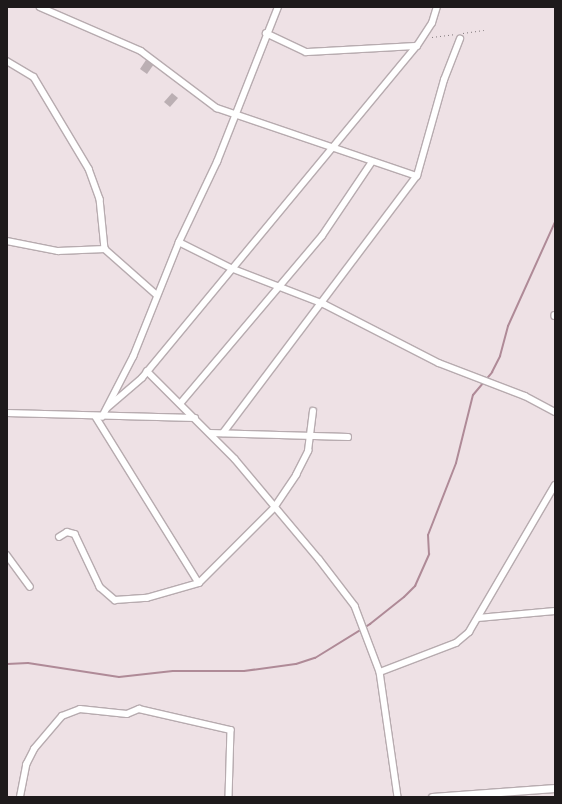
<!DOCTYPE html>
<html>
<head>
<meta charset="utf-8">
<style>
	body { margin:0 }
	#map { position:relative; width:562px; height:804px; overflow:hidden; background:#eee1e5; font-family:"Golos Text",sans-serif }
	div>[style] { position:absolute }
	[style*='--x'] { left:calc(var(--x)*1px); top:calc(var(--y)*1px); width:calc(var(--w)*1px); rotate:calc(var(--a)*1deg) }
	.stream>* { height:2px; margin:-1px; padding:0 1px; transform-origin:1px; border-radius:1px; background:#af8a97 }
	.building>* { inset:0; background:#bbafb3 }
	.path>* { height:1px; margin-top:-0.5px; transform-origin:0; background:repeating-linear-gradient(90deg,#837b7e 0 1px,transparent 0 4px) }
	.roads { filter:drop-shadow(1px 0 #b7abaf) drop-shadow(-1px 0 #b7abaf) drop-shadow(0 1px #b7abaf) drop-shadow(0 -1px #b7abaf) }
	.street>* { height:5.5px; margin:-2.75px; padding:0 2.75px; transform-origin:2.75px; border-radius:2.75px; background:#fff }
	.secondary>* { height:7px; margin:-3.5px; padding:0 3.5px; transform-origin:3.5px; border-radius:3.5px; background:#fff }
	span { translate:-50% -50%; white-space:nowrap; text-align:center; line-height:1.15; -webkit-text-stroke:3.5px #eee1e5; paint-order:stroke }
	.frame { position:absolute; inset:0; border:8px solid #1e1a1b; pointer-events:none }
</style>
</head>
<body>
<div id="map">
	<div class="stream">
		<div style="--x:7;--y:664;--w:21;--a:-3"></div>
		<div style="--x:28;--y:663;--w:92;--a:8.7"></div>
		<div style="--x:119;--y:677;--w:54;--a:-6.3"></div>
		<div style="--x:173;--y:671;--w:71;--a:0"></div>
		<div style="--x:244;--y:671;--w:52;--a:-7.7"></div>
		<div style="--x:296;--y:664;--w:20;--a:-18"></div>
		<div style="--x:315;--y:658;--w:65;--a:-31.7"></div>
		<div style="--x:370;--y:624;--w:43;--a:-38.5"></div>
		<div style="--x:404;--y:597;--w:16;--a:-45"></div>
		<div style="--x:415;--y:586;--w:35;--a:-66"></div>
		<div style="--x:429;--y:554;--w:19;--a:-93"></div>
		<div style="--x:428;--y:535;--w:77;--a:-68.7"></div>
		<div style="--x:456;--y:463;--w:70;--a:-76"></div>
		<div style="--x:473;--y:395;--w:30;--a:-50"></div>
		<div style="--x:492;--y:372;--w:18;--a:-63"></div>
		<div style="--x:500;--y:356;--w:31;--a:-75"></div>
		<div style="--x:508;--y:326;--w:114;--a:-65.7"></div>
	</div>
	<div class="building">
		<div style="clip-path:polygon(146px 60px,154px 64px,147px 74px,140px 69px)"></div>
		<div style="clip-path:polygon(172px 93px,178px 98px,170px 107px,164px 102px)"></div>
	</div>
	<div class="path">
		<div style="--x:463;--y:33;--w:21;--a:-8"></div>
		<div style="--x:432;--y:37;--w:24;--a:-7"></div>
	</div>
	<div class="roads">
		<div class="street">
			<div style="--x:40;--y:7;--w:110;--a:23.5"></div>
			<div style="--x:141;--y:51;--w:95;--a:36.9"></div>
			<div style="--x:217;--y:108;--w:211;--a:18.8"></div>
			<div style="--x:266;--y:33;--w:44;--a:25.4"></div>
			<div style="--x:306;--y:52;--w:111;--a:-3.1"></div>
			<div style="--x:7;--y:61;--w:31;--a:31"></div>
			<div style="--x:34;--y:77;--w:107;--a:59.1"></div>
			<div style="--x:89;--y:169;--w:32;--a:70"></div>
			<div style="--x:100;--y:199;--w:50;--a:84.3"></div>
			<div style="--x:7;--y:241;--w:52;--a:11.1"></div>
			<div style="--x:58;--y:251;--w:47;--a:-2.4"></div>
			<div style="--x:105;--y:249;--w:69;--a:41.5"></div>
			<div style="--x:179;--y:242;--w:58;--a:26.6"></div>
			<div style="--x:231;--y:268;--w:100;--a:21.2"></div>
			<div style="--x:324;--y:304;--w:129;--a:27.2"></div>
			<div style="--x:439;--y:363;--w:92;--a:21"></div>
			<div style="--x:525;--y:396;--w:34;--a:28"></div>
			<div style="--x:555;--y:315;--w:1;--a:90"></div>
			<div style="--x:147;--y:371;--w:124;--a:45"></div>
			<div style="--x:235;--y:459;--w:131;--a:50"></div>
			<div style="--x:319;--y:559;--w:59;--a:52.5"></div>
			<div style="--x:355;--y:606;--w:71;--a:69.3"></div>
			<div style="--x:380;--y:672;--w:126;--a:81.8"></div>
			<div style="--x:180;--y:404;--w:220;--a:-49.8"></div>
			<div style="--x:322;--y:236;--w:89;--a:-56"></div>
			<div style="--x:107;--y:408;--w:46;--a:-40.6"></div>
			<div style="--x:142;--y:378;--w:431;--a:-50.4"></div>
			<div style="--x:417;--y:46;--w:27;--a:-57"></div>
			<div style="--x:432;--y:23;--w:17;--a:-73"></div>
			<div style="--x:7;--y:413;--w:188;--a:1.5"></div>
			<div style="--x:96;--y:417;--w:195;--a:58.2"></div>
			<div style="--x:102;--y:417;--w:68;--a:-62.7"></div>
			<div style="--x:133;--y:357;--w:124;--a:-68.2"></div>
			<div style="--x:179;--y:242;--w:89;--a:-64.6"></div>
			<div style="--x:217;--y:162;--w:167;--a:-68.5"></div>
			<div style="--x:210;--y:433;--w:138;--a:1.7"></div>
			<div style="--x:223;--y:433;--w:322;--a:-53"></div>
			<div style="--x:417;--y:176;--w:100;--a:-74.3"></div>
			<div style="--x:444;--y:80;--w:44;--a:-68.7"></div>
			<div style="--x:59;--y:537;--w:9;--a:-32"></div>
			<div style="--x:67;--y:532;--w:8;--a:14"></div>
			<div style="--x:75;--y:534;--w:59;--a:64.7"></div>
			<div style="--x:100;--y:587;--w:20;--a:41"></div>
			<div style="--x:115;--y:600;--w:32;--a:-4"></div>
			<div style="--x:147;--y:598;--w:54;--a:-16.1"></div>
			<div style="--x:199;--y:583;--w:106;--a:-45"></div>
			<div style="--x:274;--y:508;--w:40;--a:-56"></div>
			<div style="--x:296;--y:475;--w:27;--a:-63"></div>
			<div style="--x:308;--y:451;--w:40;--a:-82.9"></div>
			<div style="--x:7;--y:555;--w:39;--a:54"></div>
			<div style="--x:478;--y:618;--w:77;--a:-5.2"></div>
			<div style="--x:380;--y:672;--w:81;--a:-20.9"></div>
			<div style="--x:456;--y:643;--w:17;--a:-40"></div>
			<div style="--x:469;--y:632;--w:170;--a:-59.7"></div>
			<div style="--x:20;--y:797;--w:33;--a:-79"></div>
			<div style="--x:26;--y:765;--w:18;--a:-63"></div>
			<div style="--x:34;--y:749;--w:43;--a:-49.7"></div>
			<div style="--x:62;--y:716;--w:19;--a:-21"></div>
			<div style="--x:80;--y:709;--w:47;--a:6.1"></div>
			<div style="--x:127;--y:714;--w:13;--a:-23"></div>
			<div style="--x:139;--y:709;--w:94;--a:12.9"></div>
			<div style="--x:231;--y:730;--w:67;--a:91.7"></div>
		</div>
		<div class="secondary">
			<div style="--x:432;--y:797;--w:123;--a:-4.2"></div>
		</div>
	</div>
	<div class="frame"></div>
</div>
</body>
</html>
